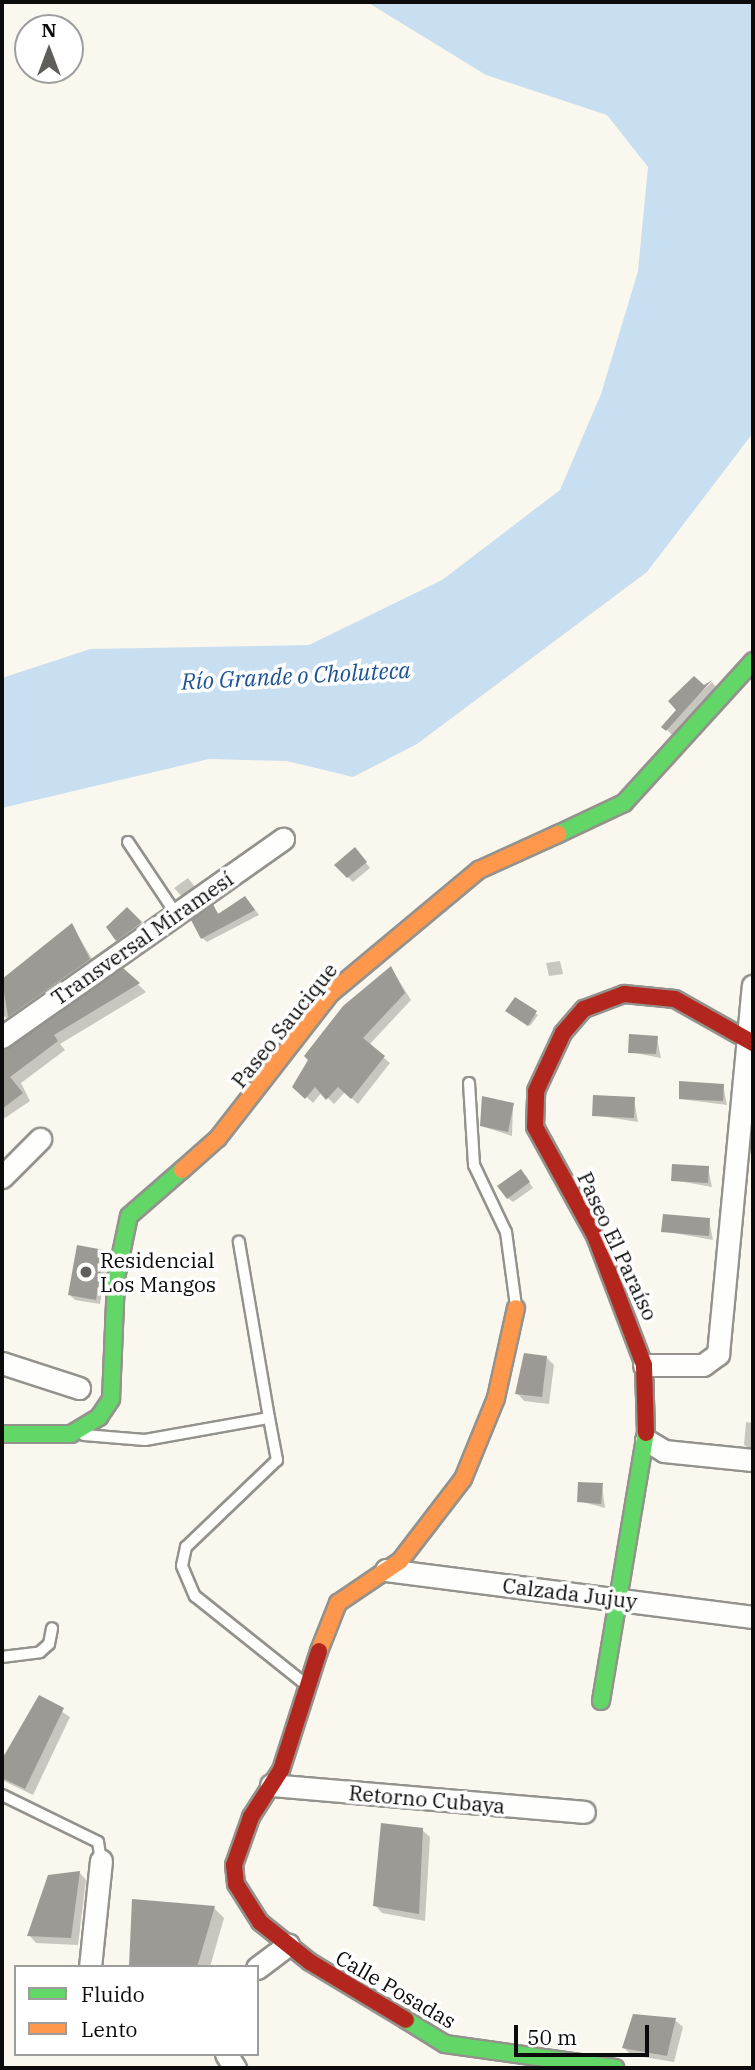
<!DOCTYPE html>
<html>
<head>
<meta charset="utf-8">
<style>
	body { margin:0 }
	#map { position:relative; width:755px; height:2070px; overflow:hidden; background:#faf8ee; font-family:"IBM Plex Serif",serif }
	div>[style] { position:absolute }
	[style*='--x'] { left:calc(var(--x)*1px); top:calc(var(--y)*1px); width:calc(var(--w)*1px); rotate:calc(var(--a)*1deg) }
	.water>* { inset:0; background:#c8def1 }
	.shadow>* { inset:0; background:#0003 }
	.building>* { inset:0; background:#9c9a95 }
	.roads { filter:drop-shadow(2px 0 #93928d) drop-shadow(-2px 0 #93928d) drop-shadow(0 2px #93928d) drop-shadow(0 -2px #93928d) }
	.lane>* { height:10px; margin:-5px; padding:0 5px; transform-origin:5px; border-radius:5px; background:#fefefc }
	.street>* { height:21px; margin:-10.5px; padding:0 10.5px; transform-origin:10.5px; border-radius:10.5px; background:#fefefc }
	.fast>* { height:16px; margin:-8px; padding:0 8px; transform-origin:8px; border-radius:8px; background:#63d668 }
	.slow>* { height:16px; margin:-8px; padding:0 8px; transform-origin:8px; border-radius:8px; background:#ff974d }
	.jam>* { height:16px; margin:-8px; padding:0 8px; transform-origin:8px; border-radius:8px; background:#b3261e }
	.dots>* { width:19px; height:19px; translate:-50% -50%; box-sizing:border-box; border:4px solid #fff; border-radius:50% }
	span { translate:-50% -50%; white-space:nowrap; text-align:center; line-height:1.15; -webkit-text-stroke:7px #fff; paint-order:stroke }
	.street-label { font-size:21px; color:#0b0b0b }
	.poi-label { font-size:21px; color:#0b0b0b }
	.left { translate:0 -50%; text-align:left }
	.water-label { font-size:23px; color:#1c5395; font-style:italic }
	.frame { position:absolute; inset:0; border:4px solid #0b0b0b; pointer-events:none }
	.legend { position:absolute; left:14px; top:1965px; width:245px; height:91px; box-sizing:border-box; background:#fff; border:2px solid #9d9d9d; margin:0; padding:9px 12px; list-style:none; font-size:21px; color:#0b0b0b }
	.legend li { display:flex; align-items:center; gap:14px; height:35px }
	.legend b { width:35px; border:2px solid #9d9d9d }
	.north { position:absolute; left:14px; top:14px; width:70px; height:70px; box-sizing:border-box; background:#fff; border:2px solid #9d9d9d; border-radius:50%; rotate:0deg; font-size:19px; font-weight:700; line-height:28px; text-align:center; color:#0b0b0b }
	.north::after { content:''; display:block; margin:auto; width:24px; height:32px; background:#5f5e5a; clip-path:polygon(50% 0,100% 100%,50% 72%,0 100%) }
	.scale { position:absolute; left:514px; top:2025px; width:135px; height:32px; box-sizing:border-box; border:4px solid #0b0b0b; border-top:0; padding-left:9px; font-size:21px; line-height:24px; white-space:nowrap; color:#0b0b0b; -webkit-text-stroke:5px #fff; paint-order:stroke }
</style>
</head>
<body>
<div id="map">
	<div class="water">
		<div style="clip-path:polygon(367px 2px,753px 2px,753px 433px,647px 572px,417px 744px,353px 777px,287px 761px,209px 759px,2px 808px,2px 678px,90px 649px,309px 645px,442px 580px,560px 490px,601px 394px,638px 271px,648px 167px,607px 115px,486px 75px)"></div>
	</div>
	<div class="shadow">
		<div style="clip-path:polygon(712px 682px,718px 689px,674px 737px,663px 726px)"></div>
		<div style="clip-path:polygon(359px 854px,370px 868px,353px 882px,336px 865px)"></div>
		<div style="clip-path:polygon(188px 878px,198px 891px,185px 900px,174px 888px)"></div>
		<div style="clip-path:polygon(250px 903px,259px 915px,207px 942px,202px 938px,213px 907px,220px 915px)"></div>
		<div style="clip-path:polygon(127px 909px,145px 928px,122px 944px,117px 939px)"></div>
		<div style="clip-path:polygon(72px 926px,97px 967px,17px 1024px,2px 1015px,2px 983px)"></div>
		<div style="clip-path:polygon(546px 963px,560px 961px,563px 974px,549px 976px)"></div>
		<div style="clip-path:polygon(391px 968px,411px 1000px,369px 1045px,390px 1063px,358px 1104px,345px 1092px,334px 1104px,322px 1092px,313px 1103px,295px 1086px,310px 1060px)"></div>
		<div style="clip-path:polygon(123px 970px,146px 992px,60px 1044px,65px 1050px,21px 1083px,30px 1101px,2px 1120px,2px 1049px)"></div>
		<div style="clip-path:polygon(515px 999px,538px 1015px,530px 1026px,509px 1012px)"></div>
		<div style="clip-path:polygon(657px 1038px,661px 1058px,630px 1052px)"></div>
		<div style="clip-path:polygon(723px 1085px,727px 1105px,680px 1099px)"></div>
		<div style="clip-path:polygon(634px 1099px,638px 1122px,594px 1115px)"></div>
		<div style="clip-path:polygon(513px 1104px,512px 1136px,481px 1126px)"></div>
		<div style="clip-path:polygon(708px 1167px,712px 1187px,673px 1180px)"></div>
		<div style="clip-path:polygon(525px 1176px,533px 1188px,513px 1202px,508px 1198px)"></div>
		<div style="clip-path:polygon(709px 1220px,713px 1240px,663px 1231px)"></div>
		<div style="clip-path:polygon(103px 1251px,108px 1256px,100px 1304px,75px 1300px,70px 1295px)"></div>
		<div style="clip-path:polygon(546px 1357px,554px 1365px,549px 1404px,524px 1401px,517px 1393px)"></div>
		<div style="clip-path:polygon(746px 1422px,753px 1423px,753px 1451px,744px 1445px)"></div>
		<div style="clip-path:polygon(602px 1485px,605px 1508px,579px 1501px)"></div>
		<div style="clip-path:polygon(39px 1697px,70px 1717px,33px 1795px,2px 1780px,2px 1762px)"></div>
		<div style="clip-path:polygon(422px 1830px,430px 1837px,425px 1921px,382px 1913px,375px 1905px)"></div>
		<div style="clip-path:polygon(79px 1872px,86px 1880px,78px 1945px,36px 1943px,29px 1935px)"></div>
		<div style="clip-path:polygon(214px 1908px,224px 1918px,210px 1967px,131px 1965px)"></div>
		<div style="clip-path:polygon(675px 2020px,683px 2027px,674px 2062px,631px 2055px,624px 2048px)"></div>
	</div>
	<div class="building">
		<div style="clip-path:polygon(694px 676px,704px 685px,712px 680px,666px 731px,661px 727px,676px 710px,668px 701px)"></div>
		<div style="clip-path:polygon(355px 847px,367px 862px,347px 878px,334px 865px)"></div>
		<div style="clip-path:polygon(245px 896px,255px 910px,201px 939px,191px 920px,213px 904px,218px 914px)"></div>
		<div style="clip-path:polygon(127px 907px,142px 922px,116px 941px,106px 927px)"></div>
		<div style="clip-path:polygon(72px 923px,90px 959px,8px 1017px,2px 979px)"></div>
		<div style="clip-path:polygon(391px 966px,405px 993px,363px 1038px,385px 1056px,351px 1099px,338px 1087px,326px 1100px,315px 1087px,305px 1099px,292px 1087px,308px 1060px,304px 1056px,343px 1006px)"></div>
		<div style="clip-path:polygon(123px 968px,140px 983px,54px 1035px,58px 1041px,10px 1077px,23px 1093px,2px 1109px,2px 1050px)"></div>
		<div style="clip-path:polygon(515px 997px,537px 1011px,528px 1026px,505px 1011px)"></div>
		<div style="clip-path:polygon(629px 1034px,658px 1036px,656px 1054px,628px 1053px)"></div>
		<div style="clip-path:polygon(679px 1081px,724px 1084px,723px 1101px,679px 1099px)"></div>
		<div style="clip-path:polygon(593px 1095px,635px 1097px,634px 1118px,592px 1116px)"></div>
		<div style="clip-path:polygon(482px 1096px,514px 1103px,508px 1132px,480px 1126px)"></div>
		<div style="clip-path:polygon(672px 1164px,709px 1166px,708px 1183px,671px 1181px)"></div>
		<div style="clip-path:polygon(521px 1169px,530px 1182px,507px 1199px,497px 1186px)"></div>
		<div style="clip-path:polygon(663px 1214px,710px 1218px,709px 1236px,661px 1232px)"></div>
		<div style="clip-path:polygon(77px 1245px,104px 1250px,96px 1300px,68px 1295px)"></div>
		<div style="clip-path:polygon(524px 1353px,547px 1356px,542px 1397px,515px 1394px)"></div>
		<div style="clip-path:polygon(578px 1482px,603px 1483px,601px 1504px,577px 1502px)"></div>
		<div style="clip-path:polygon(39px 1695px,64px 1708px,25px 1789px,2px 1778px,2px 1759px)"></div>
		<div style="clip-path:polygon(381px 1823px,423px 1828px,419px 1914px,373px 1906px)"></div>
		<div style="clip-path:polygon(80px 1871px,71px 1938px,27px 1936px,48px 1875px)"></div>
		<div style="clip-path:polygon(132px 1899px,215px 1906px,197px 1967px,129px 1966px)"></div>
		<div style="clip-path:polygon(633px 2014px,676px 2018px,667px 2056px,622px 2048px)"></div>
	</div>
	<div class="roads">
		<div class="lane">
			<div style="--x:128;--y:842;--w:87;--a:56.3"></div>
			<div style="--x:469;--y:1083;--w:82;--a:86.5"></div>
			<div style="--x:474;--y:1165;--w:74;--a:64.5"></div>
			<div style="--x:506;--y:1232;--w:75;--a:82.3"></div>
			<div style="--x:269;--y:1418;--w:43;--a:79.2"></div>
			<div style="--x:277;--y:1460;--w:126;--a:136.3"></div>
			<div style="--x:186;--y:1547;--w:19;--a:102"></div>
			<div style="--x:182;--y:1566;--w:33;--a:67"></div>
			<div style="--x:195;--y:1596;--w:139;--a:38.6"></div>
			<div style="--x:84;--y:1435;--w:61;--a:4.7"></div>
			<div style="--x:145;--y:1440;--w:126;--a:-10.1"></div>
			<div style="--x:269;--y:1418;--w:179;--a:-99.7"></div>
			<div style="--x:2;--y:1657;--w:38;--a:-7"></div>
			<div style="--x:40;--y:1652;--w:12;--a:-42"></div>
			<div style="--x:49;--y:1644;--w:16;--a:-79"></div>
			<div style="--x:2;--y:1795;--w:107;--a:26.1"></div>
			<div style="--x:98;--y:1842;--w:19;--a:81"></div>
		</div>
		<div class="street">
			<div style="--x:2;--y:1037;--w:344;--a:-35.2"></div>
			<div style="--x:2;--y:1177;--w:54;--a:-45"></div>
			<div style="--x:2;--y:1363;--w:81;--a:18"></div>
			<div style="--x:644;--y:1365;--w:59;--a:0"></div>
			<div style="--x:703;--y:1365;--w:19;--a:-36"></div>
			<div style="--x:718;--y:1354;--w:370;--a:-84.6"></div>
			<div style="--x:646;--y:1440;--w:21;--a:31"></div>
			<div style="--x:664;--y:1451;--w:89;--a:5.8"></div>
			<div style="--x:386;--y:1570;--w:370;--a:7.3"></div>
			<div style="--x:271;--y:1785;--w:314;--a:4.9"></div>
			<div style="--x:90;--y:1967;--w:107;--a:-84.1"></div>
			<div style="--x:257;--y:1968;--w:39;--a:-37"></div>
			<div style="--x:226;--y:2054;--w:17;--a:57"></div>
		</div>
		<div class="fast">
			<div style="--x:558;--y:834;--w:73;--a:-25.2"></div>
			<div style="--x:624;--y:803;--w:192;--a:-47.7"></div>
			<div style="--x:2;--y:1434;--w:69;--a:0"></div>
			<div style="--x:71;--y:1434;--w:33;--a:-31"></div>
			<div style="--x:99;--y:1417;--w:22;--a:-56"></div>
			<div style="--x:111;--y:1399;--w:121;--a:-87.6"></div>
			<div style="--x:116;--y:1278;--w:63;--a:-78.2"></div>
			<div style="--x:129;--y:1216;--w:70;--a:-41"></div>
			<div style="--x:601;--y:1701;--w:272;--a:-80.5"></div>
			<div style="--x:406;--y:2020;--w:46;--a:31.6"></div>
			<div style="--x:445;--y:2044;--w:172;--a:8"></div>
		</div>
		<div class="slow">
			<div style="--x:182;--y:1170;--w:48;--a:-41.6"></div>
			<div style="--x:218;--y:1138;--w:182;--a:-52.1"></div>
			<div style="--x:330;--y:994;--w:194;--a:-39.8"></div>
			<div style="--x:479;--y:870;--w:87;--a:-24.5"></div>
			<div style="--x:319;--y:1651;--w:52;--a:-68.4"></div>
			<div style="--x:338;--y:1603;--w:75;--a:-34.1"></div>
			<div style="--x:400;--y:1561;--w:103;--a:-52.5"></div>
			<div style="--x:463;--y:1479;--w:87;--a:-67.8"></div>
			<div style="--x:496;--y:1398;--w:92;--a:-77.5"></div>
		</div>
		<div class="jam">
			<div style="--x:646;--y:1433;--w:68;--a:-91.7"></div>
			<div style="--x:644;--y:1365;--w:138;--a:-110.8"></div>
			<div style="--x:595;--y:1236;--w:124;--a:-118.8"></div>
			<div style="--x:535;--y:1127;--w:36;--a:-88"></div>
			<div style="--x:536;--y:1091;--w:64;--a:-65"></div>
			<div style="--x:563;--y:1033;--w:32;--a:-49"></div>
			<div style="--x:584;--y:1009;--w:43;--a:-20.6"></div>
			<div style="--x:624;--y:994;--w:51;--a:5.6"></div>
			<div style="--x:675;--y:999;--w:90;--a:29.4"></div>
			<div style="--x:319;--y:1651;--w:125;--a:107.7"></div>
			<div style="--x:281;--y:1770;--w:56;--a:122.6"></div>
			<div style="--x:251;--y:1817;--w:51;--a:109.5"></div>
			<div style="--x:234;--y:1865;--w:19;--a:84"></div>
			<div style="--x:236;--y:1884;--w:45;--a:57.7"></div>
			<div style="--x:260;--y:1922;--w:64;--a:38.7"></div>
			<div style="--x:310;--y:1962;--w:112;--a:31.1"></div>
		</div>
	</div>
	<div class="dots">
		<div style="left:86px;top:1272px;background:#5f5e5a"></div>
	</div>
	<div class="street-label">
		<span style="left:142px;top:938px;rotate:-35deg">Transversal Miramesí</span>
		<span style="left:284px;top:1025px;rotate:-51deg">Paseo Saucique</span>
		<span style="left:618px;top:1246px;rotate:65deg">Paseo El Paraíso</span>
		<span style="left:570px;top:1593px;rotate:7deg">Calzada Jujuy</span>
		<span style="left:427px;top:1799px;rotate:5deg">Retorno Cubaya</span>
		<span style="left:396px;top:1989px;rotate:30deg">Calle Posadas</span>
	</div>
	<div class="poi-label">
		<span class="left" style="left:100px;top:1272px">Residencial<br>Los Mangos</span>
	</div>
	<div class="water-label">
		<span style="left:296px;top:675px;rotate:-3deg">Río Grande o Choluteca</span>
	</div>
	<div class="frame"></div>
	<ul class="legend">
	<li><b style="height:9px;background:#63d668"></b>Fluido</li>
	<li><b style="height:9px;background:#ff974d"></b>Lento</li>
	</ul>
	<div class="north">N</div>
	<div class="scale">50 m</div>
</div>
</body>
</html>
